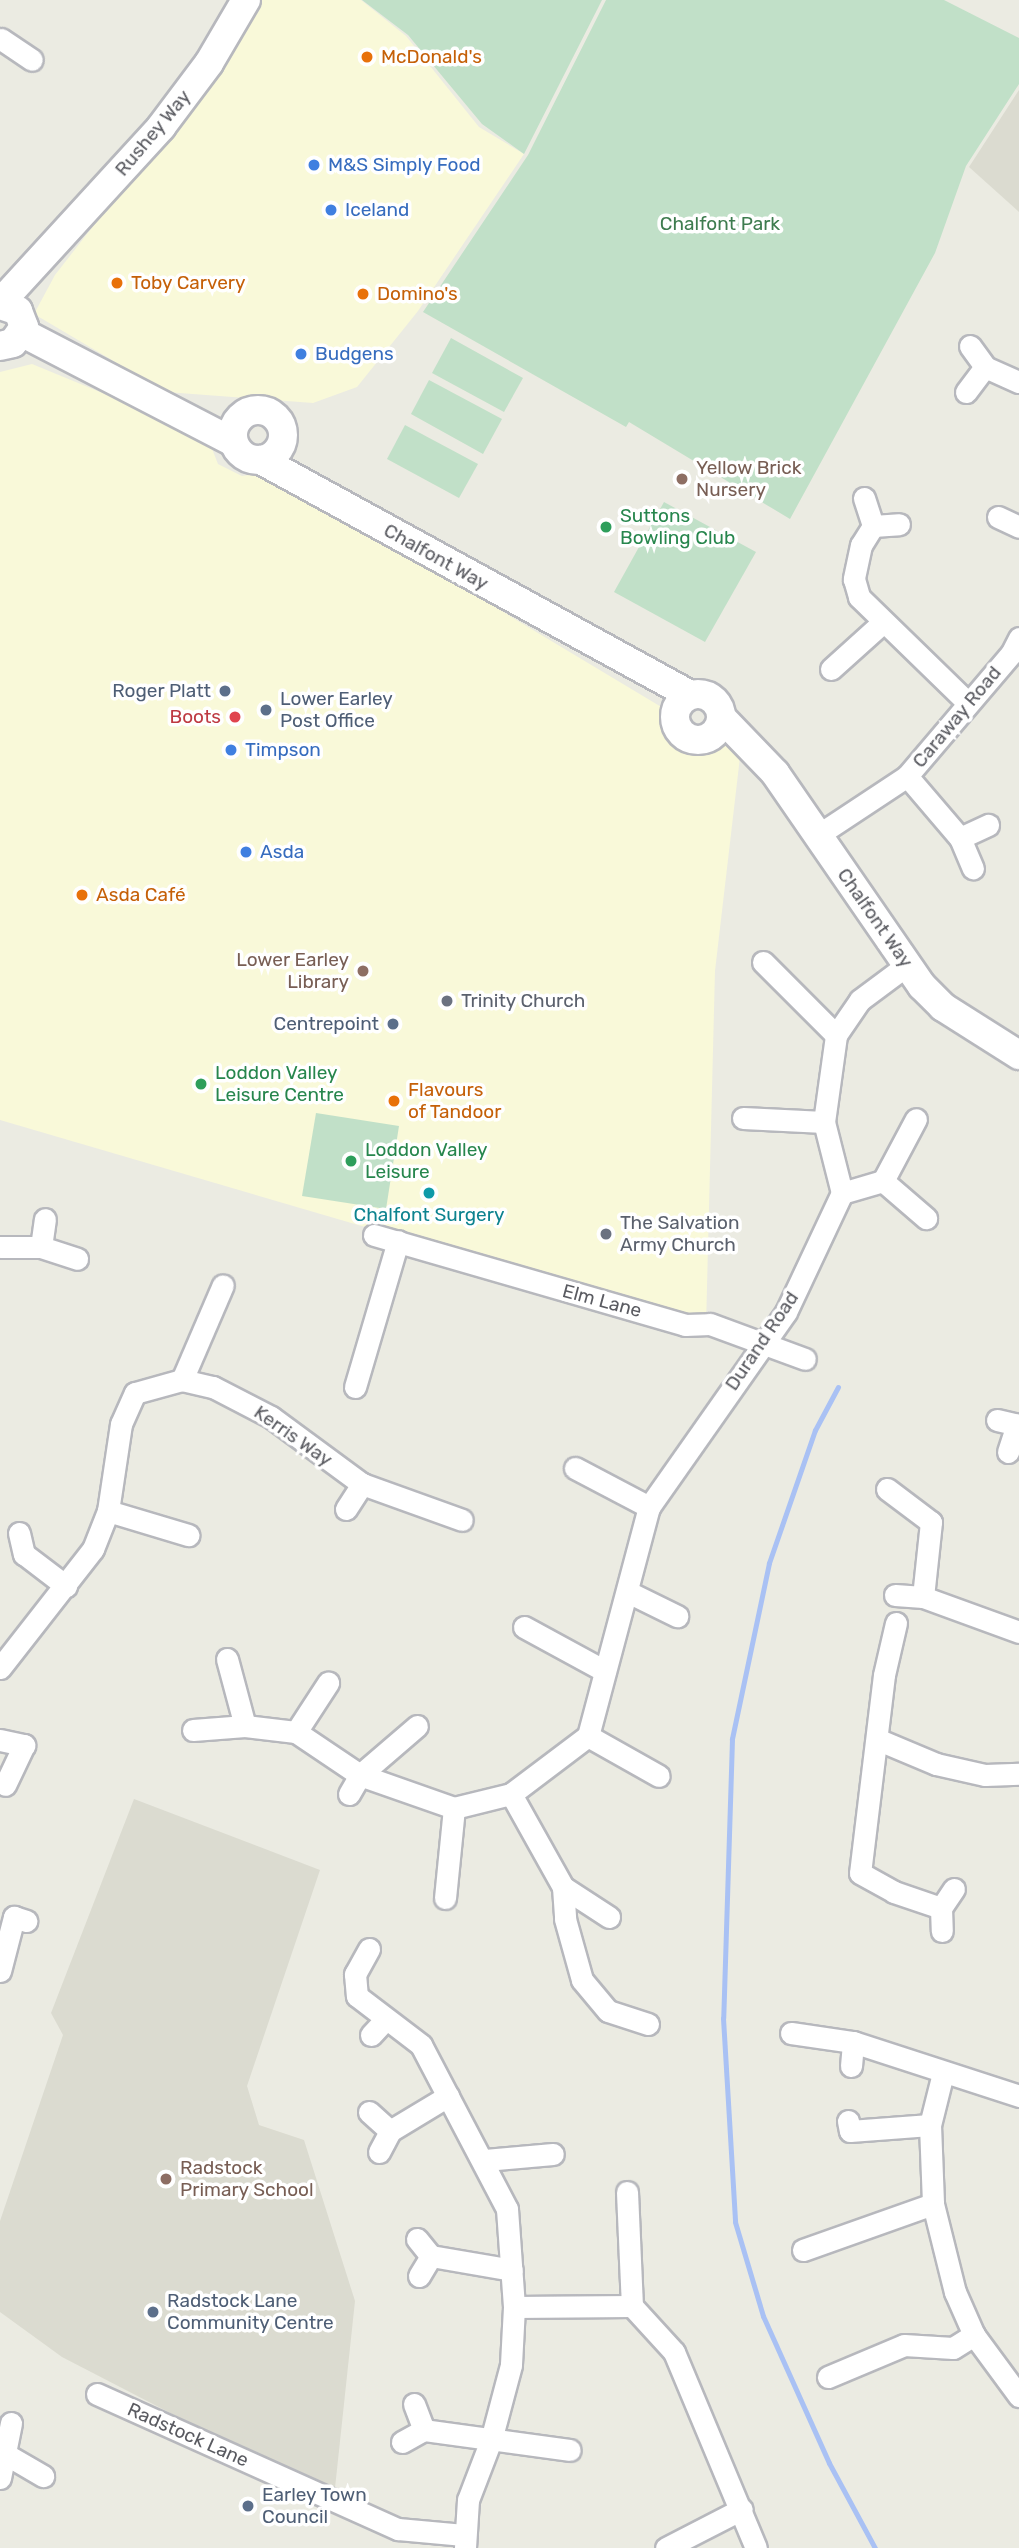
<!DOCTYPE html>
<html>
<head>
<meta charset="utf-8">
<style>
	body { margin:0 }
	#map { position:relative; width:1019px; height:2548px; overflow:hidden; background:#ebebe2; font-family:Rubik,sans-serif }
	div>[style] { position:absolute }
	[style*='--x'] { left:calc(var(--x)*1px); top:calc(var(--y)*1px); width:calc(var(--w)*1px); rotate:calc(var(--a)*1deg) }
	.commercial>* { inset:0; background:#f9f9d9 }
	.education>* { inset:0; background:#dbdbd0 }
	.green>* { inset:0; background:#c1e0c8 }
	.stream>* { height:5px; margin:-2.5px; padding:0 2.5px; transform-origin:2.5px; border-radius:2.5px; background:#a9c1f4 }
	.roads { filter:drop-shadow(2px 0 #b7b8bd) drop-shadow(-2px 0 #b7b8bd) drop-shadow(0 2px #b7b8bd) drop-shadow(0 -2px #b7b8bd) }
	.street>* { height:21px; margin:-10.5px; padding:0 10.5px; transform-origin:10.5px; border-radius:10.5px; background:#fff }
	.secondary>* { height:28px; margin:-14px; padding:0 14px; transform-origin:14px; border-radius:14px; background:#fff }
	.secondary>.ring { margin:-14px; padding:0; box-sizing:content-box; background:none; border:28px solid #fff; border-radius:50% }
	.dots>* { width:19px; height:19px; translate:-50% -50%; box-sizing:border-box; border:4px solid #fff; border-radius:50% }
	span { translate:-50% -50%; white-space:nowrap; text-align:center; line-height:1.15; -webkit-text-stroke:7px #fff; paint-order:stroke }
	.food-label { font-size:19px; color:#c56008 }
	.left { translate:0 -50%; text-align:left }
	.street-label { font-size:19px; color:#5a5b61 }
	.shop-label { font-size:19px; color:#366cbe }
	.park-label { font-size:19px; color:#3e7c4f }
	.education-label { font-size:19px; color:#785e54 }
	.right { translate:-100% -50%; text-align:right }
	.leisure-label { font-size:19px; color:#27864d }
	.service-label { font-size:19px; color:#4e5e75 }
	.health-label { font-size:19px; color:#be3a42 }
	.worship-label { font-size:19px; color:#5b616d }
	.culture-label { font-size:19px; color:#0d838f }
</style>
</head>
<body>
<div id="map">
	<div class="commercial">
		<div style="clip-path:polygon(247px 0,361px 0,406px 36px,479px 127px,524px 154px,418px 311px,357px 387px,313px 403px,166px 392px,34px 314px,55px 275px,165px 134px)"></div>
		<div style="clip-path:polygon(32px 364px,207px 436px,218px 464px,242px 476px,270px 472px,683px 720px,681px 733px,689px 749px,704px 754px,725px 745px,740px 757px,715px 971px,706px 1327px,0 1120px,0 372px)"></div>
	</div>
	<div class="education">
		<div style="clip-path:polygon(1019px 90px,1019px 212px,969px 167px)"></div>
		<div style="clip-path:polygon(134px 1799px,320px 1870px,247px 2086px,259px 2125px,304px 2140px,355px 2301px,335px 2488px,207px 2432px,62px 2357px,0 2312px,0 2221px,63px 2035px,51px 2013px)"></div>
	</div>
	<div class="green">
		<div style="clip-path:polygon(362px 0,602px 0,524px 154px,482px 124px,408px 35px)"></div>
		<div style="clip-path:polygon(606px 0,944px 0,1019px 38px,1019px 84px,966px 166px,935px 253px,790px 519px,629px 422px,626px 427px,423px 312px,528px 155px)"></div>
		<div style="clip-path:polygon(451px 338px,523px 378px,504px 412px,432px 373px)"></div>
		<div style="clip-path:polygon(429px 380px,502px 419px,483px 454px,411px 414px)"></div>
		<div style="clip-path:polygon(405px 425px,478px 464px,459px 498px,387px 459px)"></div>
		<div style="clip-path:polygon(664px 502px,756px 552px,705px 642px,614px 592px)"></div>
		<div style="clip-path:polygon(316px 1113px,399px 1126px,386px 1209px,302px 1196px)"></div>
	</div>
	<div class="stream">
		<div style="--x:838;--y:1387;--w:49;--a:118.1"></div>
		<div style="--x:815;--y:1430;--w:141;--a:109.1"></div>
		<div style="--x:769;--y:1563;--w:180;--a:101.9"></div>
		<div style="--x:732;--y:1739;--w:279;--a:91.8"></div>
		<div style="--x:723;--y:2018;--w:204;--a:86.6"></div>
		<div style="--x:735;--y:2222;--w:98;--a:73.4"></div>
		<div style="--x:763;--y:2316;--w:161;--a:65.8"></div>
		<div style="--x:829;--y:2463;--w:97;--a:61.6"></div>
	</div>
	<div class="roads">
		<div class="street">
			<div style="--x:1;--y:39;--w:37;--a:34"></div>
			<div style="--x:970;--y:346;--w:26;--a:54"></div>
			<div style="--x:966;--y:392;--w:31;--a:-53"></div>
			<div style="--x:985;--y:367;--w:37;--a:24"></div>
			<div style="--x:864;--y:498;--w:29;--a:72"></div>
			<div style="--x:873;--y:526;--w:22;--a:122"></div>
			<div style="--x:861;--y:545;--w:35;--a:102"></div>
			<div style="--x:854;--y:579;--w:19;--a:74"></div>
			<div style="--x:859;--y:597;--w:152;--a:44.2"></div>
			<div style="--x:998;--y:517;--w:23;--a:25"></div>
			<div style="--x:873;--y:526;--w:26;--a:-4"></div>
			<div style="--x:831;--y:669;--w:67;--a:-42"></div>
			<div style="--x:907;--y:776;--w:82;--a:49.5"></div>
			<div style="--x:960;--y:838;--w:33;--a:67"></div>
			<div style="--x:818;--y:835;--w:107;--a:-33.5"></div>
			<div style="--x:907;--y:776;--w:160;--a:-49.6"></div>
			<div style="--x:1011;--y:654;--w:18;--a:-63"></div>
			<div style="--x:960;--y:838;--w:31;--a:-25"></div>
			<div style="--x:763;--y:962;--w:103;--a:45"></div>
			<div style="--x:743;--y:1118;--w:81;--a:2.8"></div>
			<div style="--x:883;--y:1181;--w:70;--a:-62"></div>
			<div style="--x:842;--y:1193;--w:43;--a:-16.3"></div>
			<div style="--x:883;--y:1181;--w:57;--a:40.7"></div>
			<div style="--x:374;--y:1235;--w:324;--a:16.1"></div>
			<div style="--x:685;--y:1325;--w:25;--a:-2"></div>
			<div style="--x:710;--y:1324;--w:101;--a:20.2"></div>
			<div style="--x:0;--y:1247;--w:41;--a:0"></div>
			<div style="--x:41;--y:1247;--w:38;--a:18"></div>
			<div style="--x:41;--y:1247;--w:28;--a:-82"></div>
			<div style="--x:182;--y:1380;--w:103;--a:-66.7"></div>
			<div style="--x:355;--y:1387;--w:152;--a:-73.6"></div>
			<div style="--x:997;--y:1420;--w:23;--a:13"></div>
			<div style="--x:1008;--y:1452;--w:29;--a:-72"></div>
			<div style="--x:575;--y:1468;--w:84;--a:27.8"></div>
			<div style="--x:887;--y:1489;--w:55;--a:36.9"></div>
			<div style="--x:931;--y:1522;--w:75;--a:96.1"></div>
			<div style="--x:923;--y:1597;--w:102;--a:20"></div>
			<div style="--x:346;--y:1509;--w:30;--a:-57"></div>
			<div style="--x:108;--y:1511;--w:84;--a:16.7"></div>
			<div style="--x:19;--y:1533;--w:22;--a:77"></div>
			<div style="--x:24;--y:1554;--w:53;--a:37.3"></div>
			<div style="--x:628;--y:1592;--w:55;--a:26.1"></div>
			<div style="--x:895;--y:1595;--w:28;--a:4"></div>
			<div style="--x:896;--y:1623;--w:53;--a:103"></div>
			<div style="--x:884;--y:1675;--w:199;--a:96.9"></div>
			<div style="--x:860;--y:1873;--w:39;--a:29"></div>
			<div style="--x:894;--y:1892;--w:50;--a:18.8"></div>
			<div style="--x:941;--y:1908;--w:23;--a:88"></div>
			<div style="--x:524;--y:1627;--w:92;--a:28.5"></div>
			<div style="--x:227;--y:1659;--w:69;--a:75"></div>
			<div style="--x:0;--y:1668;--w:151;--a:-52"></div>
			<div style="--x:93;--y:1549;--w:41;--a:-68.5"></div>
			<div style="--x:108;--y:1511;--w:88;--a:-81.5"></div>
			<div style="--x:121;--y:1424;--w:34;--a:-66"></div>
			<div style="--x:135;--y:1393;--w:49;--a:-15.5"></div>
			<div style="--x:182;--y:1380;--w:32;--a:13"></div>
			<div style="--x:213;--y:1387;--w:65;--a:27.3"></div>
			<div style="--x:271;--y:1417;--w:113;--a:36.4"></div>
			<div style="--x:362;--y:1484;--w:106;--a:19.8"></div>
			<div style="--x:193;--y:1730;--w:52;--a:-4.4"></div>
			<div style="--x:245;--y:1726;--w:51;--a:6.7"></div>
			<div style="--x:296;--y:1732;--w:77;--a:33.9"></div>
			<div style="--x:360;--y:1775;--w:100;--a:19.3"></div>
			<div style="--x:454;--y:1808;--w:59;--a:-13.8"></div>
			<div style="--x:511;--y:1794;--w:96;--a:-37"></div>
			<div style="--x:588;--y:1736;--w:237;--a:-75.1"></div>
			<div style="--x:649;--y:1507;--w:238;--a:-54.9"></div>
			<div style="--x:786;--y:1312;--w:132;--a:-64.8"></div>
			<div style="--x:842;--y:1193;--w:73;--a:-104.2"></div>
			<div style="--x:824;--y:1122;--w:88;--a:-82.1"></div>
			<div style="--x:836;--y:1035;--w:42;--a:-55.6"></div>
			<div style="--x:860;--y:1000;--w:59;--a:-36.7"></div>
			<div style="--x:296;--y:1732;--w:59;--a:-56.9"></div>
			<div style="--x:588;--y:1736;--w:81;--a:29.4"></div>
			<div style="--x:0;--y:1740;--w:25;--a:12"></div>
			<div style="--x:24;--y:1745;--w:44;--a:115.4"></div>
			<div style="--x:879;--y:1740;--w:62;--a:22.8"></div>
			<div style="--x:936;--y:1764;--w:50;--a:12.7"></div>
			<div style="--x:985;--y:1775;--w:34;--a:-2"></div>
			<div style="--x:349;--y:1794;--w:22;--a:-60"></div>
			<div style="--x:360;--y:1775;--w:75;--a:-40.7"></div>
			<div style="--x:511;--y:1794;--w:107;--a:60.8"></div>
			<div style="--x:563;--y:1887;--w:32;--a:86"></div>
			<div style="--x:565;--y:1919;--w:63;--a:74.4"></div>
			<div style="--x:582;--y:1980;--w:40;--a:50"></div>
			<div style="--x:608;--y:2011;--w:42;--a:18"></div>
			<div style="--x:563;--y:1887;--w:55;--a:33.1"></div>
			<div style="--x:445;--y:1898;--w:90;--a:-84.3"></div>
			<div style="--x:941;--y:1908;--w:23;--a:-56"></div>
			<div style="--x:369;--y:1949;--w:29;--a:119"></div>
			<div style="--x:355;--y:1974;--w:22;--a:85"></div>
			<div style="--x:357;--y:1996;--w:81;--a:37.4"></div>
			<div style="--x:421;--y:2045;--w:185;--a:62.3"></div>
			<div style="--x:507;--y:2209;--w:98;--a:85.9"></div>
			<div style="--x:514;--y:2307;--w:58;--a:93"></div>
			<div style="--x:511;--y:2365;--w:78;--a:104.9"></div>
			<div style="--x:491;--y:2440;--w:64;--a:111"></div>
			<div style="--x:468;--y:2500;--w:48;--a:93.6"></div>
			<div style="--x:0;--y:1971;--w:56;--a:-75.5"></div>
			<div style="--x:14;--y:1917;--w:13;--a:18"></div>
			<div style="--x:791;--y:2033;--w:63;--a:8.3"></div>
			<div style="--x:853;--y:2042;--w:175;--a:18"></div>
			<div style="--x:371;--y:2035;--w:22;--a:-47"></div>
			<div style="--x:851;--y:2066;--w:24;--a:-85"></div>
			<div style="--x:943;--y:2073;--w:54;--a:104"></div>
			<div style="--x:930;--y:2125;--w:79;--a:87.8"></div>
			<div style="--x:933;--y:2204;--w:91;--a:76"></div>
			<div style="--x:955;--y:2292;--w:47;--a:66.2"></div>
			<div style="--x:974;--y:2335;--w:76;--a:53.6"></div>
			<div style="--x:369;--y:2112;--w:28;--a:42"></div>
			<div style="--x:848;--y:2121;--w:10;--a:79"></div>
			<div style="--x:850;--y:2131;--w:80;--a:-4.3"></div>
			<div style="--x:379;--y:2152;--w:24;--a:-62"></div>
			<div style="--x:390;--y:2131;--w:68;--a:-31.1"></div>
			<div style="--x:485;--y:2160;--w:68;--a:-5"></div>
			<div style="--x:627;--y:2192;--w:114;--a:87.5"></div>
			<div style="--x:417;--y:2239;--w:22;--a:51"></div>
			<div style="--x:803;--y:2250;--w:138;--a:-19.5"></div>
			<div style="--x:419;--y:2276;--w:23;--a:-59"></div>
			<div style="--x:431;--y:2256;--w:82;--a:9.8"></div>
			<div style="--x:514;--y:2307;--w:118;--a:-0.5"></div>
			<div style="--x:632;--y:2306;--w:62;--a:47.6"></div>
			<div style="--x:674;--y:2352;--w:212;--a:67.3"></div>
			<div style="--x:828;--y:2377;--w:82;--a:-22.8"></div>
			<div style="--x:904;--y:2345;--w:49;--a:3.5"></div>
			<div style="--x:953;--y:2348;--w:25;--a:-32"></div>
			<div style="--x:97;--y:2394;--w:330;--a:24.2"></div>
			<div style="--x:398;--y:2529;--w:66;--a:5.2"></div>
			<div style="--x:414;--y:2404;--w:28;--a:69"></div>
			<div style="--x:402;--y:2442;--w:25;--a:-29"></div>
			<div style="--x:424;--y:2430;--w:147;--a:7.8"></div>
			<div style="--x:7;--y:2455;--w:42;--a:30.3"></div>
			<div style="--x:0;--y:2478;--w:56;--a:-78.7"></div>
			<div style="--x:666;--y:2548;--w:85;--a:-27.2"></div>
		</div>
		<div class="secondary">
			<div style="--x:0;--y:303;--w:239;--a:-47.5"></div>
			<div style="--x:161;--y:127;--w:80;--a:-53.1"></div>
			<div style="--x:209;--y:63;--w:73;--a:-59.6"></div>
			<div style="--x:0;--y:305;--w:19;--a:18"></div>
			<div style="--x:18;--y:311;--w:17;--a:69"></div>
			<div style="--x:24;--y:327;--w:19;--a:125"></div>
			<div style="--x:13;--y:343;--w:13;--a:167"></div>
			<div style="--x:23;--y:333;--w:237;--a:27.4"></div>
			<div class="ring" style="left:233px;top:410px;width:22px;height:22px"></div>
			<div style="--x:261;--y:460;--w:489;--a:28.7"></div>
			<div class="ring" style="left:675px;top:694px;width:18px;height:18px"></div>
			<div style="--x:721;--y:717;--w:78;--a:46"></div>
			<div style="--x:775;--y:773;--w:259;--a:55.4"></div>
			<div style="--x:922;--y:986;--w:30;--a:45"></div>
			<div style="--x:943;--y:1007;--w:90;--a:32.3"></div>
		</div>
	</div>
	<div class="dots">
		<div style="left:367px;top:57px;background:#e8710a"></div>
		<div style="left:314px;top:165px;background:#3f7fe0"></div>
		<div style="left:331px;top:210px;background:#3f7fe0"></div>
		<div style="left:117px;top:283px;background:#e8710a"></div>
		<div style="left:363px;top:294px;background:#e8710a"></div>
		<div style="left:301px;top:354px;background:#3f7fe0"></div>
		<div style="left:682px;top:479px;background:#8d6e63"></div>
		<div style="left:606px;top:527px;background:#2e9e5b"></div>
		<div style="left:225px;top:691px;background:#5c6f8a"></div>
		<div style="left:266px;top:710px;background:#5c6f8a"></div>
		<div style="left:235px;top:717px;background:#e0444e"></div>
		<div style="left:231px;top:750px;background:#3f7fe0"></div>
		<div style="left:246px;top:852px;background:#3f7fe0"></div>
		<div style="left:82px;top:895px;background:#e8710a"></div>
		<div style="left:363px;top:971px;background:#8d6e63"></div>
		<div style="left:447px;top:1001px;background:#6b7280"></div>
		<div style="left:393px;top:1024px;background:#5c6f8a"></div>
		<div style="left:201px;top:1084px;background:#2e9e5b"></div>
		<div style="left:394px;top:1101px;background:#e8710a"></div>
		<div style="left:351px;top:1161px;background:#2e9e5b"></div>
		<div style="left:429px;top:1193px;background:#0f9aa8"></div>
		<div style="left:606px;top:1234px;background:#6b7280"></div>
		<div style="left:166px;top:2179px;background:#8d6e63"></div>
		<div style="left:153px;top:2312px;background:#5c6f8a"></div>
		<div style="left:248px;top:2506px;background:#5c6f8a"></div>
	</div>
	<div class="food-label">
		<span class="left" style="left:381px;top:57px">McDonald's</span>
		<span class="left" style="left:131px;top:283px">Toby Carvery</span>
		<span class="left" style="left:377px;top:294px">Domino's</span>
		<span class="left" style="left:96px;top:895px">Asda Café</span>
		<span class="left" style="left:408px;top:1101px">Flavours<br>of Tandoor</span>
	</div>
	<div class="street-label">
		<span style="left:153px;top:133px;rotate:-50deg">Rushey Way</span>
		<span style="left:436px;top:557px;rotate:29deg">Chalfont Way</span>
		<span style="left:957px;top:717px;rotate:-50deg">Caraway Road</span>
		<span style="left:875px;top:918px;rotate:55deg">Chalfont Way</span>
		<span style="left:602px;top:1301px;rotate:15deg">Elm Lane</span>
		<span style="left:762px;top:1341px;rotate:-56deg">Durand Road</span>
		<span style="left:293px;top:1436px;rotate:35deg">Kerris Way</span>
		<span style="left:188px;top:2435px;rotate:24deg">Radstock Lane</span>
	</div>
	<div class="shop-label">
		<span class="left" style="left:328px;top:165px">M&amp;S Simply Food</span>
		<span class="left" style="left:345px;top:210px">Iceland</span>
		<span class="left" style="left:315px;top:354px">Budgens</span>
		<span class="left" style="left:245px;top:750px">Timpson</span>
		<span class="left" style="left:260px;top:852px">Asda</span>
	</div>
	<div class="park-label">
		<span style="left:720px;top:224px">Chalfont Park</span>
	</div>
	<div class="education-label">
		<span class="left" style="left:696px;top:479px">Yellow Brick<br>Nursery</span>
		<span class="right" style="left:349px;top:971px">Lower Earley<br>Library</span>
		<span class="left" style="left:180px;top:2179px">Radstock<br>Primary School</span>
	</div>
	<div class="leisure-label">
		<span class="left" style="left:620px;top:527px">Suttons<br>Bowling Club</span>
		<span class="left" style="left:215px;top:1084px">Loddon Valley<br>Leisure Centre</span>
		<span class="left" style="left:365px;top:1161px">Loddon Valley<br>Leisure</span>
	</div>
	<div class="service-label">
		<span class="right" style="left:211px;top:691px">Roger Platt</span>
		<span class="left" style="left:280px;top:710px">Lower Earley<br>Post Office</span>
		<span class="right" style="left:379px;top:1024px">Centrepoint</span>
		<span class="left" style="left:167px;top:2312px">Radstock Lane<br>Community Centre</span>
		<span class="left" style="left:262px;top:2506px">Earley Town<br>Council</span>
	</div>
	<div class="health-label">
		<span class="right" style="left:221px;top:717px">Boots</span>
	</div>
	<div class="worship-label">
		<span class="left" style="left:461px;top:1001px">Trinity Church</span>
		<span class="left" style="left:620px;top:1234px">The Salvation<br>Army Church</span>
	</div>
	<div class="culture-label">
		<span style="left:429px;top:1215px">Chalfont Surgery</span>
	</div>
</div>
</body>
</html>
